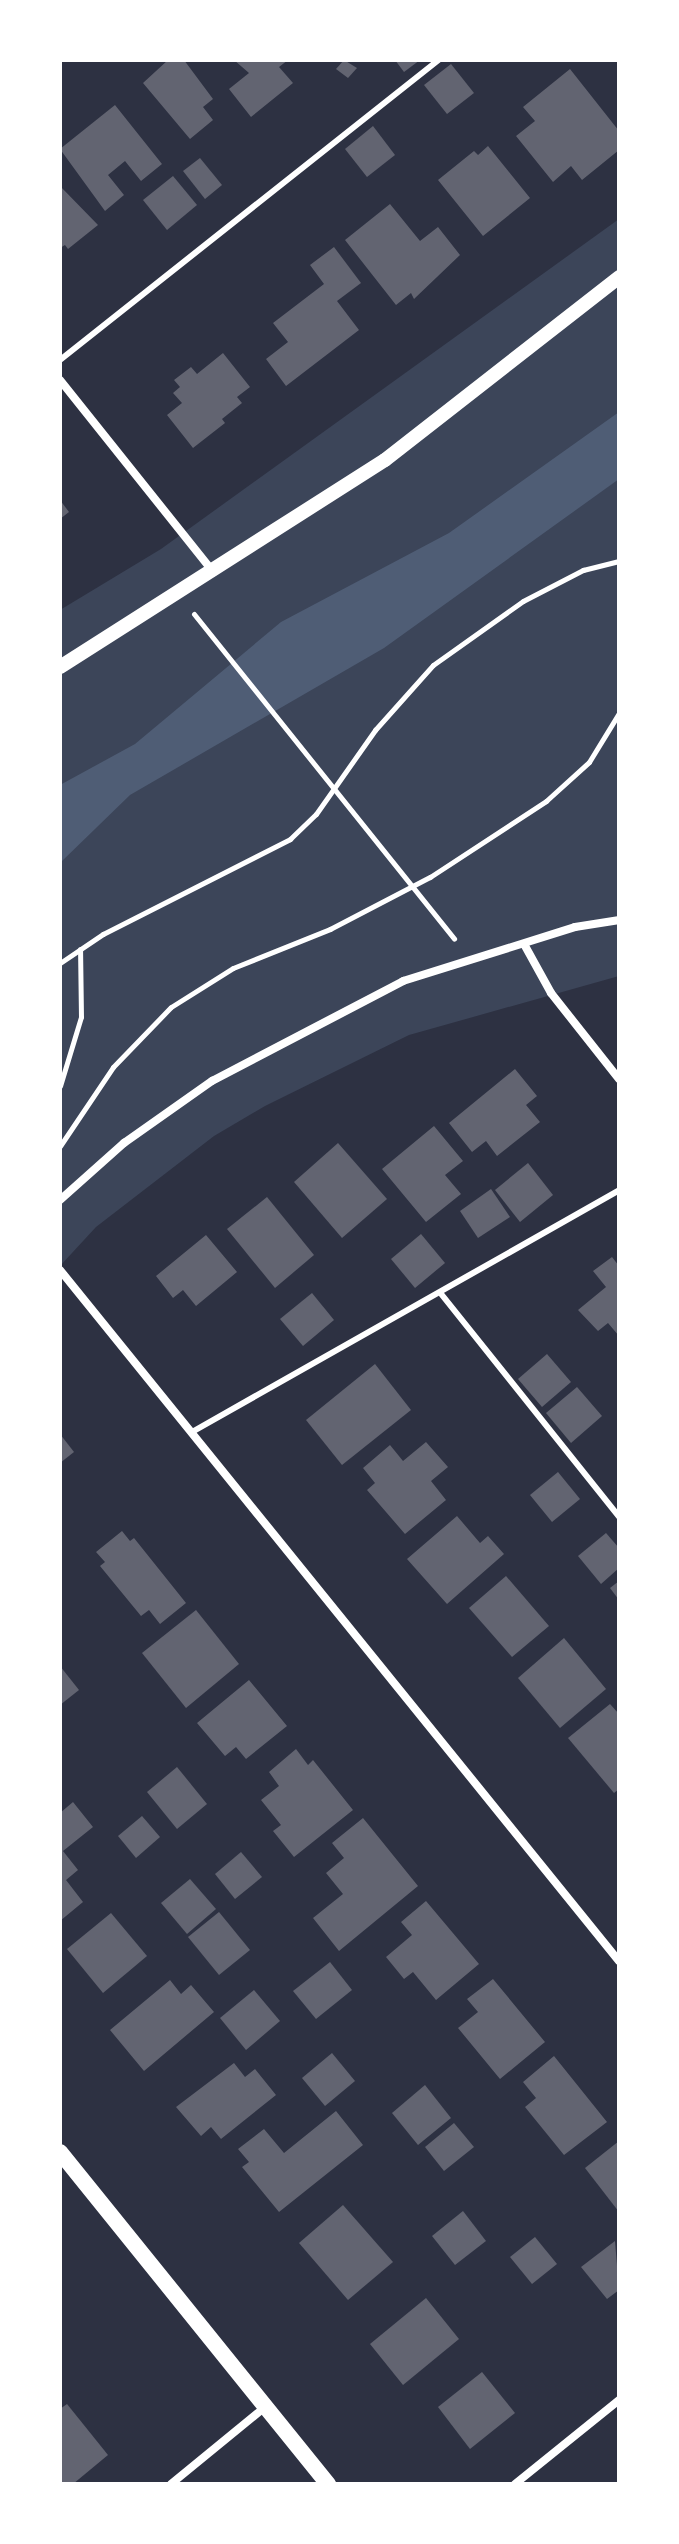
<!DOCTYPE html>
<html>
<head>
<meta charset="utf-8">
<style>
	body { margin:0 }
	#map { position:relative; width:679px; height:2544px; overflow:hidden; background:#2d3142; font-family:Mulish,sans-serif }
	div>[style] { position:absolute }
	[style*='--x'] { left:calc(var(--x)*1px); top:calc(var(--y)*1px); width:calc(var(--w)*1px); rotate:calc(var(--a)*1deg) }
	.green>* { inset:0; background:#3c4559 }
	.water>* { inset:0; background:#4f5d75 }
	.building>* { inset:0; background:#626471 }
	.path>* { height:5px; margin:-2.5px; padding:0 2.5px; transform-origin:2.5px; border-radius:2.5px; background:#fff }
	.service>* { height:6px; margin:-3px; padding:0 3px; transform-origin:3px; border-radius:3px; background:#fff }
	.minor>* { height:8px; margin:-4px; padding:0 4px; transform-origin:4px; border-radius:4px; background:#fff }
	.tertiary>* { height:14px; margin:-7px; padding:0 7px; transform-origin:7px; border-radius:7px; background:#fff }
	.secondary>* { height:16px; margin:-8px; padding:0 8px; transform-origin:8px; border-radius:8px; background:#fff }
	span { translate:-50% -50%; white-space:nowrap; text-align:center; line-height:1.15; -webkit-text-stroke:6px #fff; paint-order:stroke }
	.frame { position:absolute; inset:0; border:62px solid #fff; pointer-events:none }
</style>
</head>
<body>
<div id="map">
	<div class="green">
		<div style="clip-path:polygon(619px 219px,619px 976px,409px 1035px,265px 1106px,214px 1136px,96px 1227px,60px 1266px,60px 610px,161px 549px)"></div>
	</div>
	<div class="water">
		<div style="clip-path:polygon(619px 412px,619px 479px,384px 648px,130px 795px,60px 863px,60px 785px,135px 744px,281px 622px,449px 533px)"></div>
	</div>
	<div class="building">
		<div style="clip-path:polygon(168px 60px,184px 60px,213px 99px,203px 107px,213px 120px,190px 139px,143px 83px)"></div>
		<div style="clip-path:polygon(234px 60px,288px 60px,279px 67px,293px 83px,251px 117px,229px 89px,249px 73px)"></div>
		<div style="clip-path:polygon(344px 60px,357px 68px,348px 78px,336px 69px)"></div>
		<div style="clip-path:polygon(395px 60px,420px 60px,404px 72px)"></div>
		<div style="clip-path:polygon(451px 64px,474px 93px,447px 114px,424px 85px)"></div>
		<div style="clip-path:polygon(570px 69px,619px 131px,619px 150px,582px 180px,571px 166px,553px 182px,516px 136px,535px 121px,523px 107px)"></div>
		<div style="clip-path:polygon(115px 105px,162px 164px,141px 181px,125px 161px,108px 175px,124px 195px,105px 211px,60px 149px)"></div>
		<div style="clip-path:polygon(373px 126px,395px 155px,367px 177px,345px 149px)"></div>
		<div style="clip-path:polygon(488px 146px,530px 198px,483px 236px,438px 180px,474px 151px,478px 155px)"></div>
		<div style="clip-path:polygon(200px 158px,222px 185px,205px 199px,183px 171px)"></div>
		<div style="clip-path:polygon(173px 176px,197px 205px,167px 230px,143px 200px)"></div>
		<div style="clip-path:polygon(60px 186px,98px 225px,68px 249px,65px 245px,60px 248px)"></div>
		<div style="clip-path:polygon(390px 204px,420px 241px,438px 227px,460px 255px,414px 299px,411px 293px,396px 305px,345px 240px)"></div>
		<div style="clip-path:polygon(334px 247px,361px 283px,337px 301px,359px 330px,286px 386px,266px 359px,288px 342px,273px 323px,324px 284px,310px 265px)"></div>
		<div style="clip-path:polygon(223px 353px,250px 387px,237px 397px,242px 403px,222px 419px,225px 423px,193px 448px,167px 415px,182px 403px,173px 393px,180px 387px,174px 380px,191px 367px,197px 374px)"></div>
		<div style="clip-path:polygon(60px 500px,69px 512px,60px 519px)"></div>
		<div style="clip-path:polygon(515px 1069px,537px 1096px,526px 1105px,540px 1122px,497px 1156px,486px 1141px,472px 1152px,449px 1123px)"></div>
		<div style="clip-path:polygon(434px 1126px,463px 1161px,445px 1175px,461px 1194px,426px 1222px,382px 1169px)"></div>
		<div style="clip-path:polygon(338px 1143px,387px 1199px,342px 1238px,294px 1182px)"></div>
		<div style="clip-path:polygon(528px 1163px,553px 1195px,520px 1222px,495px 1190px)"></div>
		<div style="clip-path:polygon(491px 1189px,510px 1217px,478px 1238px,460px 1211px)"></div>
		<div style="clip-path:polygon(267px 1197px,314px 1255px,275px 1288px,227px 1229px)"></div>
		<div style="clip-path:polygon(421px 1234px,445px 1263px,415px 1288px,391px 1259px)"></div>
		<div style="clip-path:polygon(206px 1235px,237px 1272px,196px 1306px,183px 1290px,173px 1298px,156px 1276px)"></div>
		<div style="clip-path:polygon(612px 1257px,619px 1266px,619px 1336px,608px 1323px,598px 1331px,578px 1310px,606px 1287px,593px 1271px)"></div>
		<div style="clip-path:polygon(312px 1293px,334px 1320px,303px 1346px,280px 1319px)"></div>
		<div style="clip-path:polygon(547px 1354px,571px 1382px,542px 1407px,518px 1379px)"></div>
		<div style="clip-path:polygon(375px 1364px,411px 1410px,342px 1465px,306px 1420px)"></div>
		<div style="clip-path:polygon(577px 1387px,602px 1416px,571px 1443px,546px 1413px)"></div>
		<div style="clip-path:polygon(60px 1434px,74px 1452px,60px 1463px)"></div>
		<div style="clip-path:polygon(426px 1442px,448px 1467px,431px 1481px,446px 1500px,405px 1534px,367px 1490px,375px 1483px,363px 1468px,390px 1445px,403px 1461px)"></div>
		<div style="clip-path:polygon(558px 1472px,580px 1499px,552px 1522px,530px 1495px)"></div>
		<div style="clip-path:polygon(457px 1516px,480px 1543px,488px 1536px,504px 1554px,447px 1604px,407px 1559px)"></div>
		<div style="clip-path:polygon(122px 1531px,130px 1541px,134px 1538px,186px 1603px,160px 1624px,149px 1610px,141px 1616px,100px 1566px,105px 1562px,96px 1552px)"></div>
		<div style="clip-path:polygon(606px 1533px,619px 1548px,619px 1568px,601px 1584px,578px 1556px)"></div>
		<div style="clip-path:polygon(506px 1576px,549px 1626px,512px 1657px,469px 1608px)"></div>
		<div style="clip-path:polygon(619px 1581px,619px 1600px,610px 1588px)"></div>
		<div style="clip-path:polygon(196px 1610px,239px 1664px,186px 1708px,142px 1653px)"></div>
		<div style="clip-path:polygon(564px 1638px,606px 1689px,560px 1728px,518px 1678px)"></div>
		<div style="clip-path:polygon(60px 1666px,79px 1690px,60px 1705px)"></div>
		<div style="clip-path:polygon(249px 1680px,287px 1726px,246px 1759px,236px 1747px,225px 1756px,197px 1723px)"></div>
		<div style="clip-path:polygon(610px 1704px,619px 1714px,619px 1789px,614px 1793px,568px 1738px)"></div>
		<div style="clip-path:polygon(296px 1749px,308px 1765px,313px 1760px,353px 1810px,294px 1857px,273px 1831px,281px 1825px,261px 1800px,279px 1786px,269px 1772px)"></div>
		<div style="clip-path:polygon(177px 1767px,207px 1804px,177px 1829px,147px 1792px)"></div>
		<div style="clip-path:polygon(73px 1802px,93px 1827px,63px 1851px,78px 1870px,66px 1880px,83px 1902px,60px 1921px,60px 1813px)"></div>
		<div style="clip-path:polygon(142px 1816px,160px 1837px,136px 1858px,118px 1836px)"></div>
		<div style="clip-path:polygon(363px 1818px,418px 1886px,339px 1951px,313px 1918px,343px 1894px,326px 1873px,344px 1858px,332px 1843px)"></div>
		<div style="clip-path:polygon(241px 1852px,262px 1877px,235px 1899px,215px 1874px)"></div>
		<div style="clip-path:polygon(190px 1879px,216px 1909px,187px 1934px,161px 1903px)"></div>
		<div style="clip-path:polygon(426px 1901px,479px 1964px,436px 2000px,413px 1972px,404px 1979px,386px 1957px,412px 1935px,401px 1922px)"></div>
		<div style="clip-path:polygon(219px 1912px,250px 1950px,219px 1975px,188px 1937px)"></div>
		<div style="clip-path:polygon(111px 1913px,147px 1956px,103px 1993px,67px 1949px)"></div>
		<div style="clip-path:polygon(330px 1962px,352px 1990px,316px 2019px,293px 1991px)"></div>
		<div style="clip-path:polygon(493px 1979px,545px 2042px,500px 2079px,458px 2028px,478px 2012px,467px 1999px)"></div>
		<div style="clip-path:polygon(170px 1980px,181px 1994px,191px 1985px,214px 2012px,144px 2071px,110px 2030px)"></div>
		<div style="clip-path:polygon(254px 1990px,280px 2021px,246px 2050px,220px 2018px)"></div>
		<div style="clip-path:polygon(332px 2053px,355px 2081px,325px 2106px,302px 2078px)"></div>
		<div style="clip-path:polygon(554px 2056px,607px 2122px,564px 2155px,525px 2107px,536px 2098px,523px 2082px)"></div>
		<div style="clip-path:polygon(234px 2063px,245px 2077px,255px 2069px,276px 2095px,221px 2139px,211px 2127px,201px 2136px,176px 2107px)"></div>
		<div style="clip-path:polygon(425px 2085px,451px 2118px,418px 2145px,392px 2113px)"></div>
		<div style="clip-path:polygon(336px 2111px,363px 2145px,279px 2212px,242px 2167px,249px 2162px,238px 2149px,264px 2129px,284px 2153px)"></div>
		<div style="clip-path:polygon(454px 2123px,474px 2147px,444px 2171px,425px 2147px)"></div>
		<div style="clip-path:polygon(619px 2141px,619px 2212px,585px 2168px)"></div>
		<div style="clip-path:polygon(343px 2205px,393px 2262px,348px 2300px,299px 2243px)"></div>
		<div style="clip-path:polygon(463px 2211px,486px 2241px,455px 2265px,432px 2236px)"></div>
		<div style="clip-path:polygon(535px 2237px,557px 2264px,532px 2284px,510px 2257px)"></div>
		<div style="clip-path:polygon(615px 2241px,619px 2290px,607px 2299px,581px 2267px)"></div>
		<div style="clip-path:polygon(426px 2298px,459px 2339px,403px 2385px,370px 2344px)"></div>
		<div style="clip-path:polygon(482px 2372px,515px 2413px,470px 2449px,438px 2407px)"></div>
		<div style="clip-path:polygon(67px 2404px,108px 2455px,73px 2484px,60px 2484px,60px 2409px)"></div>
	</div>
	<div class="path">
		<div style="--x:194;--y:614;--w:416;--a:51.3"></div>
		<div style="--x:60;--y:963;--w:52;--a:-34"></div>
		<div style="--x:103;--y:934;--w:210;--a:-26.9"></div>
		<div style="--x:290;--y:839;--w:36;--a:-44"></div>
		<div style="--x:316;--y:814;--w:103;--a:-54.9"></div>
		<div style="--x:375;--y:730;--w:87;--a:-48.3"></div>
		<div style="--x:433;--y:665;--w:110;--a:-35.4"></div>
		<div style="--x:523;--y:601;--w:68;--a:-27.3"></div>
		<div style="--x:583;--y:570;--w:37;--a:-14"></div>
		<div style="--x:60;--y:1086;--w:72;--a:-73.1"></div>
		<div style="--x:81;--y:1017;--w:68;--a:-90.8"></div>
		<div style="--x:60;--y:1146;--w:95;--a:-56.1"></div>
		<div style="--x:113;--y:1067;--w:83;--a:-46"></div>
		<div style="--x:171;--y:1007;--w:73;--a:-32.2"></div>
		<div style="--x:233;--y:968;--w:105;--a:-21.9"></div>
		<div style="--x:330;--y:929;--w:113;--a:-27.5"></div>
		<div style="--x:430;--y:877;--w:139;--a:-33.2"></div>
		<div style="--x:546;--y:801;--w:58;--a:-42.2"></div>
		<div style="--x:589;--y:762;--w:57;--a:-58.5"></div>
	</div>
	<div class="service">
		<div style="--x:60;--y:360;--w:483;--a:-38.4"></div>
		<div style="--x:442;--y:1295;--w:284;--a:51.4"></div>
		<div style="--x:192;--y:1432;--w:491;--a:-29.5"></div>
	</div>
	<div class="minor">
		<div style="--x:60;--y:380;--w:246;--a:51.4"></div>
		<div style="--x:524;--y:944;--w:56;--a:61.1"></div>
		<div style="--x:551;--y:993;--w:110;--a:51.7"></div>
		<div style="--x:60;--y:1200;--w:86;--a:-41.7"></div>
		<div style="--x:124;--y:1143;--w:108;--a:-35.2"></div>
		<div style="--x:212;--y:1081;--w:216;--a:-27.6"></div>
		<div style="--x:403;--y:981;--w:180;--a:-17.4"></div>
		<div style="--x:575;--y:927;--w:45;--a:-9"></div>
		<div style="--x:60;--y:1270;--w:889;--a:51.03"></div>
		<div style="--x:171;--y:2484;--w:122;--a:-39.3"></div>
		<div style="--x:515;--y:2484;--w:134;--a:-38.9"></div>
	</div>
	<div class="tertiary">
		<div style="--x:60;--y:667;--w:385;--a:-32.5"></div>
		<div style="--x:385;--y:460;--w:297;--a:-38"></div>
	</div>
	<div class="secondary">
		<div style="--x:60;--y:2152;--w:427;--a:51.1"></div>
	</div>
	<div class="frame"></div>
</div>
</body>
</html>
